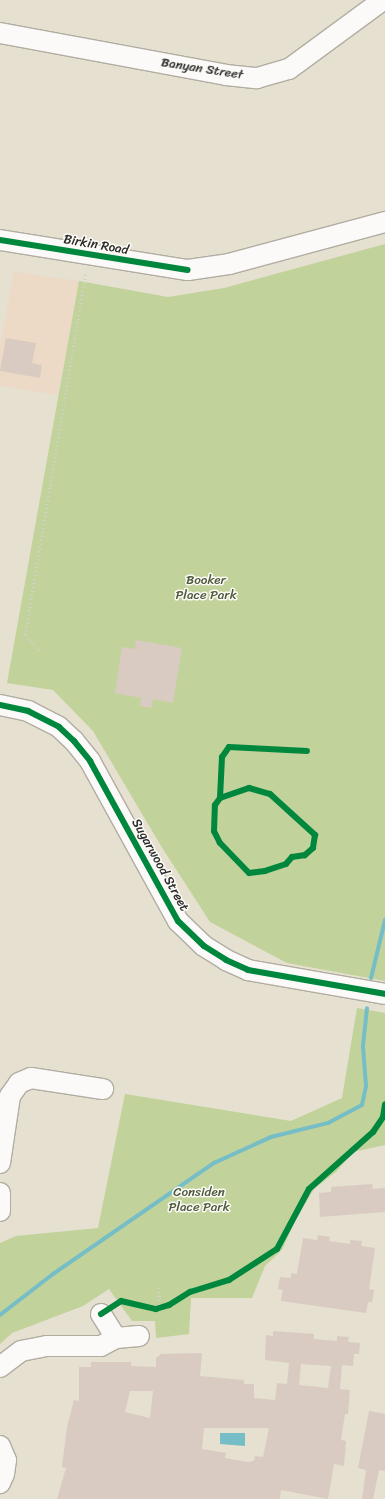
<!DOCTYPE html>
<html>
<head>
<meta charset="utf-8">
<style>
	body { margin:0 }
	#map { position:relative; width:385px; height:1499px; overflow:hidden; background:#e5e0cf; font-family:Sriracha,sans-serif }
	div>[style] { position:absolute }
	[style*='--x'] { left:calc(var(--x)*1px); top:calc(var(--y)*1px); width:calc(var(--w)*1px); rotate:calc(var(--a)*1deg) }
	.built>* { inset:0; background:#ecd9c6 }
	.green>* { inset:0; background:#c1d29a }
	.water>* { inset:0; background:#75bdc7 }
	.stream>* { height:4px; margin:-2px; padding:0 2px; transform-origin:2px; border-radius:2px; background:#75bdc7 }
	.building>* { inset:0; background:#dacbc2 }
	.path>* { height:2.5px; margin-top:-1.25px; transform-origin:0; background:repeating-linear-gradient(90deg,#d1d1cc 0 1px,transparent 0 4px) }
	.roads { filter:drop-shadow(1px 0 #b1ada2) drop-shadow(-1px 0 #b1ada2) drop-shadow(0 1px #b1ada2) drop-shadow(0 -1px #b1ada2) }
	.minor>* { height:20px; margin:-10px; padding:0 10px; transform-origin:10px; border-radius:10px; background:#fbfaf8 }
	.cycleway>* { height:6px; margin:-3px; padding:0 3px; transform-origin:3px; border-radius:3px; background:#00873e }
	span { translate:-50% -50%; white-space:nowrap; text-align:center; line-height:1.15; -webkit-text-stroke:3px #fdfcf7; paint-order:stroke }
	.street-label { font-size:13px; color:#2b2b2b }
	.park-label { font-size:13px; color:#4f5a3f }
</style>
</head>
<body>
<div id="map">
	<div class="built">
		<div style="clip-path:polygon(14px 272px,79px 281px,58px 395px,0 386px,0 348px)"></div>
	</div>
	<div class="green">
		<div style="clip-path:polygon(385px 244px,385px 981px,287px 963px,210px 922px,161px 846px,93px 731px,53px 690px,7px 683px,79px 281px,168px 297px,224px 288px)"></div>
		<div style="clip-path:polygon(357px 1008px,385px 1013px,385px 1145px,353px 1152px,337px 1171px,314px 1189px,296px 1219px,282px 1250px,265px 1266px,252px 1298px,191px 1298px,189px 1334px,156px 1338px,155px 1321px,132px 1321px,109px 1289px,83px 1306px,12px 1333px,0 1344px,0 1243px,16px 1236px,98px 1228px,125px 1094px,291px 1121px,342px 1098px)"></div>
	</div>
	<div class="water">
		<div style="clip-path:polygon(220px 1433px,245px 1433px,245px 1446px,220px 1444px)"></div>
	</div>
	<div class="stream">
		<div style="--x:371;--y:978;--w:60;--a:-76.4"></div>
		<div style="--x:0;--y:1315;--w:67;--a:-37.7"></div>
		<div style="--x:53;--y:1274;--w:196;--a:-34.6"></div>
		<div style="--x:214;--y:1163;--w:63;--a:-24.5"></div>
		<div style="--x:271;--y:1137;--w:59;--a:-13.8"></div>
		<div style="--x:328;--y:1123;--w:38;--a:-28"></div>
		<div style="--x:362;--y:1105;--w:19;--a:-78"></div>
		<div style="--x:366;--y:1086;--w:40;--a:-94.3"></div>
		<div style="--x:363;--y:1046;--w:38;--a:-84"></div>
	</div>
	<div class="building">
		<div style="clip-path:polygon(6px 338px,36px 343px,32px 363px,42px 365px,40px 378px,0 371px)"></div>
		<div style="clip-path:polygon(136px 640px,182px 648px,173px 703px,153px 699px,152px 708px,140px 706px,141px 698px,115px 693px,122px 647px,135px 649px)"></div>
		<div style="clip-path:polygon(372px 1184px,373px 1189px,385px 1188px,385px 1212px,320px 1217px,319px 1193px,331px 1192px,331px 1187px)"></div>
		<div style="clip-path:polygon(318px 1235px,330px 1237px,329px 1241px,350px 1244px,350px 1240px,362px 1241px,361px 1246px,375px 1248px,369px 1289px,374px 1290px,372px 1302px,368px 1302px,366px 1313px,281px 1301px,283px 1290px,278px 1289px,280px 1277px,291px 1278px,291px 1273px,297px 1274px,303px 1238px,317px 1240px)"></div>
		<div style="clip-path:polygon(evenodd,273px 1331px,314px 1334px,314px 1339px,337px 1341px,337px 1336px,349px 1337px,348px 1342px,360px 1343px,359px 1354px,354px 1354px,353px 1366px,342px 1365px,340px 1389px,350px 1390px,348px 1414px,345px 1414px,341px 1440px,346px 1441px,344px 1466px,334px 1464px,328px 1499px,281px 1490px,280px 1499px,57px 1499px,66px 1468px,62px 1467px,67px 1427px,74px 1400px,79px 1401px,79px 1367px,91px 1367px,91px 1362px,131px 1362px,131px 1366px,156px 1367px,156px 1358px,161px 1354px,202px 1353px,200px 1376px,244px 1380px,244px 1384px,254px 1384px,254px 1398px,275px 1400px,277px 1383px,287px 1384px,289px 1363px,265px 1360px,266px 1335px,273px 1336px,273px 1331px,301px 1364px,331px 1366px,328px 1388px,299px 1385px,301px 1364px,273px 1331px,130px 1391px,153px 1391px,150px 1418px,125px 1412px,130px 1391px,273px 1331px,204px 1428px,269px 1428px,263px 1457px,255px 1456px,254px 1461px,248px 1462px,225px 1458px,226px 1453px,202px 1449px,204px 1428px)"></div>
		<div style="clip-path:polygon(369px 1411px,385px 1414px,385px 1471px,379px 1470px,373px 1499px,362px 1499px,366px 1470px,358px 1468px)"></div>
	</div>
	<div class="path">
		<div style="--x:39;--y:651;--w:21;--a:-131"></div>
		<div style="--x:25;--y:635;--w:368;--a:-80.5"></div>
		<div style="--x:159;--y:1288;--w:20;--a:87"></div>
	</div>
	<div class="roads">
		<div class="minor">
			<div style="--x:0;--y:33;--w:230;--a:10.5"></div>
			<div style="--x:226;--y:75;--w:31;--a:6"></div>
			<div style="--x:257;--y:78;--w:33;--a:-16"></div>
			<div style="--x:289;--y:69;--w:117;--a:-36.3"></div>
			<div style="--x:0;--y:240;--w:190;--a:9.1"></div>
			<div style="--x:188;--y:270;--w:41;--a:-8.3"></div>
			<div style="--x:229;--y:264;--w:162;--a:-15.1"></div>
			<div style="--x:0;--y:705;--w:29;--a:12"></div>
			<div style="--x:28;--y:711;--w:35;--a:27"></div>
			<div style="--x:59;--y:727;--w:21;--a:43"></div>
			<div style="--x:74;--y:741;--w:26;--a:51"></div>
			<div style="--x:90;--y:761;--w:183;--a:61.2"></div>
			<div style="--x:178;--y:921;--w:36;--a:44"></div>
			<div style="--x:204;--y:946;--w:26;--a:32"></div>
			<div style="--x:226;--y:960;--w:24;--a:24"></div>
			<div style="--x:248;--y:970;--w:139;--a:9.9"></div>
			<div style="--x:0;--y:1163;--w:68;--a:-81.5"></div>
			<div style="--x:10;--y:1096;--w:16;--a:-55"></div>
			<div style="--x:19;--y:1083;--w:13;--a:-23"></div>
			<div style="--x:31;--y:1078;--w:73;--a:8.7"></div>
			<div style="--x:0;--y:1193;--w:18;--a:90"></div>
			<div style="--x:101;--y:1314;--w:28;--a:58"></div>
			<div style="--x:0;--y:1367;--w:26;--a:-37"></div>
			<div style="--x:21;--y:1351;--w:26;--a:-11"></div>
			<div style="--x:47;--y:1346;--w:54;--a:0"></div>
			<div style="--x:101;--y:1346;--w:17;--a:-28"></div>
			<div style="--x:116;--y:1338;--w:23;--a:-5"></div>
			<div style="--x:0;--y:1446;--w:15;--a:67"></div>
			<div style="--x:6;--y:1460;--w:14;--a:98"></div>
			<div style="--x:4;--y:1474;--w:10;--a:114"></div>
		</div>
	</div>
	<div class="cycleway">
		<div style="--x:0;--y:240;--w:190;--a:9.1"></div>
		<div style="--x:0;--y:705;--w:29;--a:12"></div>
		<div style="--x:28;--y:711;--w:35;--a:27"></div>
		<div style="--x:59;--y:727;--w:21;--a:43"></div>
		<div style="--x:74;--y:741;--w:26;--a:51"></div>
		<div style="--x:90;--y:761;--w:183;--a:61.2"></div>
		<div style="--x:178;--y:921;--w:36;--a:44"></div>
		<div style="--x:204;--y:946;--w:26;--a:32"></div>
		<div style="--x:226;--y:960;--w:24;--a:24"></div>
		<div style="--x:248;--y:970;--w:139;--a:9.9"></div>
		<div style="--x:220;--y:798;--w:31;--a:-19"></div>
		<div style="--x:249;--y:788;--w:22;--a:16"></div>
		<div style="--x:270;--y:794;--w:61;--a:42.3"></div>
		<div style="--x:315;--y:835;--w:13;--a:99"></div>
		<div style="--x:313;--y:848;--w:11;--a:139"></div>
		<div style="--x:305;--y:855;--w:13;--a:171"></div>
		<div style="--x:292;--y:857;--w:9;--a:131"></div>
		<div style="--x:286;--y:864;--w:22;--a:162"></div>
		<div style="--x:265;--y:871;--w:16;--a:173"></div>
		<div style="--x:249;--y:873;--w:42;--a:-134"></div>
		<div style="--x:220;--y:843;--w:13;--a:-117"></div>
		<div style="--x:214;--y:831;--w:26;--a:-88"></div>
		<div style="--x:215;--y:805;--w:9;--a:-54"></div>
		<div style="--x:220;--y:798;--w:41;--a:-87.2"></div>
		<div style="--x:222;--y:757;--w:12;--a:-55"></div>
		<div style="--x:229;--y:747;--w:78;--a:2.9"></div>
		<div style="--x:101;--y:1314;--w:24;--a:-33"></div>
		<div style="--x:121;--y:1301;--w:36;--a:13"></div>
		<div style="--x:156;--y:1309;--w:14;--a:-17"></div>
		<div style="--x:169;--y:1305;--w:25;--a:-32"></div>
		<div style="--x:190;--y:1292;--w:41;--a:-17.1"></div>
		<div style="--x:229;--y:1280;--w:57;--a:-32.9"></div>
		<div style="--x:277;--y:1249;--w:68;--a:-61.9"></div>
		<div style="--x:309;--y:1189;--w:86;--a:-41.7"></div>
		<div style="--x:373;--y:1132;--w:18;--a:-56"></div>
		<div style="--x:383;--y:1117;--w:13;--a:-81"></div>
	</div>
	<div class="street-label">
		<span style="left:202px;top:69px;rotate:9deg">Banyan Street</span>
		<span style="left:96px;top:245px;rotate:10deg">Birkin Road</span>
		<span style="left:160px;top:865px;rotate:61deg">Sugarwood Street</span>
	</div>
	<div class="park-label">
		<span style="left:206px;top:588px">Booker<br>Place Park</span>
		<span style="left:199px;top:1200px">Considen<br>Place Park</span>
	</div>
</div>
</body>
</html>
